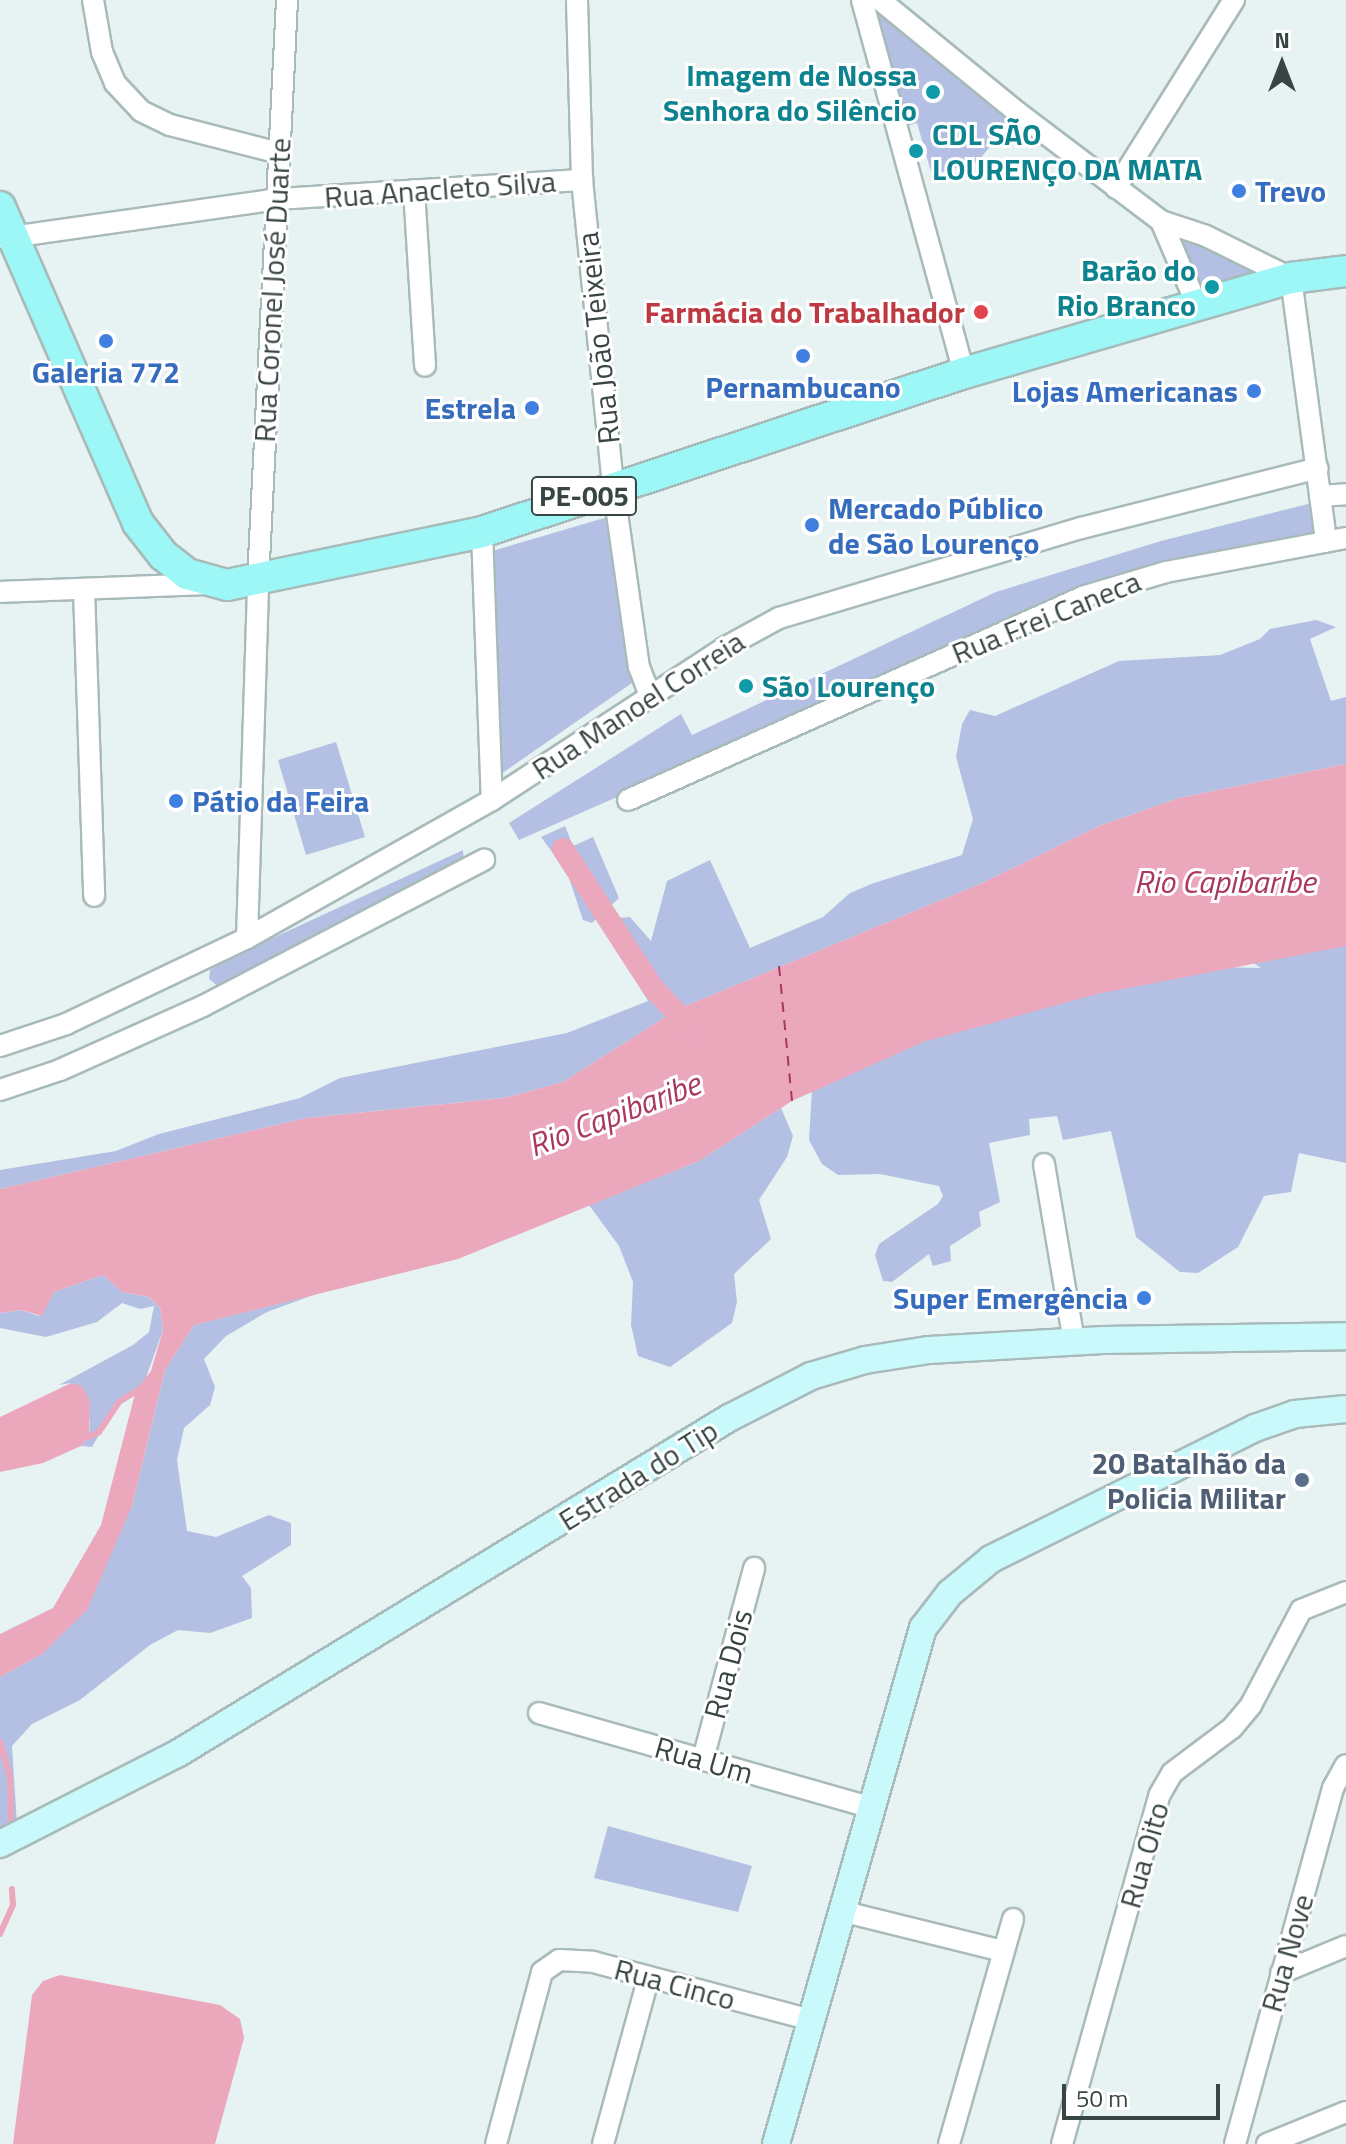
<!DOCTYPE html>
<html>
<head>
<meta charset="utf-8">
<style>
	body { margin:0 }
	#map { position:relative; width:1346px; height:2144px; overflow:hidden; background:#e7f2f2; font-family:"Titillium Web",sans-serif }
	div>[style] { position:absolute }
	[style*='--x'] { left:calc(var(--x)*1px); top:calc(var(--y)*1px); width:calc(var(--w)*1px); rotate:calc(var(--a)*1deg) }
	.green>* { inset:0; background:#b3c0e4 }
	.water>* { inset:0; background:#eba8bd }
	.stream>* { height:6px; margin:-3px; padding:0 3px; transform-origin:3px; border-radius:3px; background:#eba8bd }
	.canal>* { height:22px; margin:-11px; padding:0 11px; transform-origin:11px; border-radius:11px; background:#eba8bd }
	.ferry>* { height:2px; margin-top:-1px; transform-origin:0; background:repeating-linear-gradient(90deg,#a9385a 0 10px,transparent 0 18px) }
	.roads { filter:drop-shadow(2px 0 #a8bab9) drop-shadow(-2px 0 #a8bab9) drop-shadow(0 2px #a8bab9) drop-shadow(0 -2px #a8bab9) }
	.street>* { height:20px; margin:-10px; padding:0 10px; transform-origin:10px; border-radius:10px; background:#fff }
	.secondary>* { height:26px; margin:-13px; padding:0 13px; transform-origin:13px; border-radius:13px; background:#c9f9fa }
	.primary>* { height:30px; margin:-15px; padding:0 15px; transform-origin:15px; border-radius:15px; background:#9cf7f6 }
	.dots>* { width:22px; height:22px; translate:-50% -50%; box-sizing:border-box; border:4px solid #fff; border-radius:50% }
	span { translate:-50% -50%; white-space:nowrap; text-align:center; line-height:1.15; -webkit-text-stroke:6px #fff; paint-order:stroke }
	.shield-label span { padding:2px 6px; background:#fff; border:2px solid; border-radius:6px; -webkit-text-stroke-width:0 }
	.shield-label { font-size:28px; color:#374543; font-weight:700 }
	.culture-label { font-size:30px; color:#0d838f; font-weight:700 }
	.right { translate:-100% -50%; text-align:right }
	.left { translate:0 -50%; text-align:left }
	.street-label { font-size:30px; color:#374543 }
	.shop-label { font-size:30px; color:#366cbe; font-weight:700 }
	.health-label { font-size:30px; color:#be3a42; font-weight:700 }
	.service-label { font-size:30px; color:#4e5e75; font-weight:700 }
	.water-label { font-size:32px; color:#a9385a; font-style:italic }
	.north { position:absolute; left:1242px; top:24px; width:80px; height:80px; -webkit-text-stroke:6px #fff; paint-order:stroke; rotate:0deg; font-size:22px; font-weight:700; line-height:32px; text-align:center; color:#374543 }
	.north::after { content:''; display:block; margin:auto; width:28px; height:36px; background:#374543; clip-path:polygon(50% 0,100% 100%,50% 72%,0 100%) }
	.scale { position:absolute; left:1062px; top:2084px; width:158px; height:36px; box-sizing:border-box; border:4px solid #374543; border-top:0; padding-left:10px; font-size:24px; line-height:28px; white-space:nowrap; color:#374543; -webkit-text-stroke:6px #fff; paint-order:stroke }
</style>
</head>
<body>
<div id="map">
	<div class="green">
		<div style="clip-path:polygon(876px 10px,883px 10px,1010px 123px,977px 162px,932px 175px,917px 123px,901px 128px)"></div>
		<div style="clip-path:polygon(1161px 221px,1291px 278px,1197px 305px)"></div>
		<div style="clip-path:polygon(1312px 503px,1318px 542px,1117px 578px,519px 840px,509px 823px,681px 714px,692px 735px,996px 592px,1161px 541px)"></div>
		<div style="clip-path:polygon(618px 514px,642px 676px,491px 781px,482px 554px)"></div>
		<div style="clip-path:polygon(1316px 620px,1336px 627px,1310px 639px,1331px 701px,1346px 697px,1346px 764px,1179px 798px,1099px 826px,980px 884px,678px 1009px,563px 1082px,504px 1098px,307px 1118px,0 1189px,0 1170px,116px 1151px,159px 1134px,300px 1098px,340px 1078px,567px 1033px,648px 1001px,611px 935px,608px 919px,630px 917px,651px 941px,667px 881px,710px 860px,750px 948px,823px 917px,850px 893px,874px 883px,962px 855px,973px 819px,956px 757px,962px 724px,970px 710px,995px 716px,1119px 661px,1220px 655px,1260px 639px,1270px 629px)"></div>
		<div style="clip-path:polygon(336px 742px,365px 837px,306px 855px,278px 760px)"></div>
		<div style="clip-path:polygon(565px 826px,573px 846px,593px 837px,619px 898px,592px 923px,583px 920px,567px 872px,541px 837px)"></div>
		<div style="clip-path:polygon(463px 850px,464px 861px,219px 987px,209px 979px,210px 970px,236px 955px)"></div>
		<div style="clip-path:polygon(1346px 887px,1346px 1163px,1299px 1153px,1291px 1192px,1264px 1196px,1238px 1247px,1198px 1273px,1180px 1272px,1136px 1237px,1111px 1131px,1063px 1140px,1057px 1116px,1029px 1119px,1030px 1135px,989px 1143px,1000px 1202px,979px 1212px,981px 1226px,950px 1246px,951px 1261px,933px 1266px,929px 1254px,892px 1282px,883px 1281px,875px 1255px,879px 1244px,938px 1204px,943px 1196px,939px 1186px,880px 1174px,838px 1175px,822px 1164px,809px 1140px,812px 1089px,963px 1021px,1216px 967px,1261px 968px,1252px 962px)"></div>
		<div style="clip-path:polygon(781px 1108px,793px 1136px,787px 1157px,759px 1200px,771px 1239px,734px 1274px,737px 1302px,732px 1323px,670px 1367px,638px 1356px,631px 1325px,633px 1282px,619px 1246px,589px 1205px,699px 1161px)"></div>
		<div style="clip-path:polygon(103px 1275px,122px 1292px,149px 1297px,160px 1308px,163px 1330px,143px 1386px,118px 1402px,92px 1447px,81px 1446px,89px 1437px,90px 1419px,71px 1383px,59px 1385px,133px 1345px,149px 1332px,154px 1306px,140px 1309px,122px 1303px,97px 1322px,46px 1337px,0 1328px,0 1313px,21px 1310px,39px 1316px,54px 1292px)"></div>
		<div style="clip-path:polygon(316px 1294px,267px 1312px,226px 1336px,204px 1359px,215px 1387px,210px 1405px,184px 1428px,177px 1460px,187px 1531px,216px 1537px,269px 1515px,291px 1523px,291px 1545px,242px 1576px,251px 1588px,252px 1618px,210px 1633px,178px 1630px,150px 1645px,80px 1700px,32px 1724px,12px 1746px,17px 1824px,0 1829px,0 1677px,42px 1654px,132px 1506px,165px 1370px,194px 1325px)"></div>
		<div style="clip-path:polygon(608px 1826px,752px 1866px,738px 1912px,594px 1878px)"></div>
	</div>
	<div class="water">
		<div style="clip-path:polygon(1346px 764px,1346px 946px,1097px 994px,923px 1042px,792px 1101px,699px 1161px,458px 1259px,194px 1325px,165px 1370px,132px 1506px,87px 1610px,42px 1654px,0 1677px,0 1634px,53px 1608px,101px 1525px,136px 1390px,151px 1371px,163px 1330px,160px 1308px,149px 1297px,122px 1292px,103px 1275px,54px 1292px,42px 1316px,21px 1310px,0 1313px,0 1189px,307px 1118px,504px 1098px,563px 1082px,678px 1009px,980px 884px,1099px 826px,1179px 798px)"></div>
		<div style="clip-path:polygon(71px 1383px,82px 1386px,90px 1401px,89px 1437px,81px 1446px,43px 1463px,0 1472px,0 1417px)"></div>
		<div style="clip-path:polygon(60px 1975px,220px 2005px,240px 2019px,244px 2038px,215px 2144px,13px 2144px,32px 1995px,43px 1981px)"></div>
	</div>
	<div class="stream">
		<div style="--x:89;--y:1437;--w:11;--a:-27"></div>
		<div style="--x:99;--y:1432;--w:36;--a:-56"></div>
		<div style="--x:119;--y:1402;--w:28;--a:-32"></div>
		<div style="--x:0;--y:1742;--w:37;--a:74"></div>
		<div style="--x:10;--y:1778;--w:42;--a:88.6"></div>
		<div style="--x:0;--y:1934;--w:32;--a:-66"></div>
		<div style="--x:13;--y:1905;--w:16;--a:-94"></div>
	</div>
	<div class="canal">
		<div style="--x:563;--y:849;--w:166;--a:57.1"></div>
		<div style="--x:653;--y:988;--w:61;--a:46.3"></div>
	</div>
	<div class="ferry">
		<div style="--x:779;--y:966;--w:136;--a:84.5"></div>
	</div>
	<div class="roads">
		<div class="street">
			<div style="--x:93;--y:0;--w:53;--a:80.2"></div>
			<div style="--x:102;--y:52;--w:34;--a:67"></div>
			<div style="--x:115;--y:83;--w:38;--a:47"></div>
			<div style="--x:141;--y:111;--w:32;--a:26"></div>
			<div style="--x:170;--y:125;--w:113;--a:14.4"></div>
			<div style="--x:577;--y:0;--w:180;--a:88.4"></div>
			<div style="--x:582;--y:180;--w:307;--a:84.2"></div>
			<div style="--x:613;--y:485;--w:184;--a:81.9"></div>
			<div style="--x:639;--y:667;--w:31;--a:69"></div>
			<div style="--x:862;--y:0;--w:387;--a:74.7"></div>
			<div style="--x:880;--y:0;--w:177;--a:39.3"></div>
			<div style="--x:1017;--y:112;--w:181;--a:37.1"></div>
			<div style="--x:1161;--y:221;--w:47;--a:18.4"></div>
			<div style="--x:1206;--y:236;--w:95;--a:26.3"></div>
			<div style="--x:1291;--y:278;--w:266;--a:82.4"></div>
			<div style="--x:1116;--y:188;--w:222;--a:-57.9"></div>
			<div style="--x:414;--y:190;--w:176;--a:86.4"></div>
			<div style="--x:1161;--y:221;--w:91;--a:66.8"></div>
			<div style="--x:4;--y:238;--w:277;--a:-8.1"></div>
			<div style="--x:278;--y:199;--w:305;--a:-3.6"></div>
			<div style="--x:1320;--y:496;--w:26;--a:-4"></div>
			<div style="--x:482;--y:532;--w:268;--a:87.9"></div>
			<div style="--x:84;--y:589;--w:307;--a:88.1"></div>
			<div style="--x:0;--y:592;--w:204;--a:-2.2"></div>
			<div style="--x:628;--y:800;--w:500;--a:-24.06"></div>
			<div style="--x:1085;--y:596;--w:84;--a:-16.5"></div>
			<div style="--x:1166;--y:572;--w:183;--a:-10.7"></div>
			<div style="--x:247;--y:938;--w:357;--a:-88.2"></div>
			<div style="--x:258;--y:581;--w:582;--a:-87.14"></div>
			<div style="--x:0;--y:1046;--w:70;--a:-18.4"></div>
			<div style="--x:66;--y:1024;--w:200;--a:-25.4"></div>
			<div style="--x:247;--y:938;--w:281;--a:-29.4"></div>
			<div style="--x:492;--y:800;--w:277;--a:-33.2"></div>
			<div style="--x:724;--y:648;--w:63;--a:-28.6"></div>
			<div style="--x:779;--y:618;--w:315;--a:-16.6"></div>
			<div style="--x:1081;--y:528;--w:244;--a:-14.2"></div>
			<div style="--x:0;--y:1090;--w:63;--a:-18.4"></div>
			<div style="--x:60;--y:1070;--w:157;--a:-24.1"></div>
			<div style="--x:203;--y:1006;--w:317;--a:-27.5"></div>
			<div style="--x:1044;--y:1164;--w:180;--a:80.4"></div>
			<div style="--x:539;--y:1713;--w:344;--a:15.9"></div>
			<div style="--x:703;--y:1759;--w:198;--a:-75"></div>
			<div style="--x:841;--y:1911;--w:167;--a:13.9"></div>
			<div style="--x:1281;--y:1973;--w:70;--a:-22.6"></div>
			<div style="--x:496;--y:2144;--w:178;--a:-75"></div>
			<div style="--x:542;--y:1972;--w:21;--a:-35"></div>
			<div style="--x:559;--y:1960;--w:34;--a:3"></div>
			<div style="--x:593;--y:1962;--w:226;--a:14.9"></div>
			<div style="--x:603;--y:2144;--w:171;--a:-74.7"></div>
			<div style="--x:949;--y:2144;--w:234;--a:-74.1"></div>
			<div style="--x:1062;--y:2144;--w:363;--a:-74.4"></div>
			<div style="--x:1160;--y:1794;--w:24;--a:-60"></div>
			<div style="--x:1172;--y:1773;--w:75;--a:-36.9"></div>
			<div style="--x:1232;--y:1728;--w:30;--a:-50"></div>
			<div style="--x:1251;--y:1705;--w:107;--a:-62.2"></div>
			<div style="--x:1301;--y:1610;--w:48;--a:-21.8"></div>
			<div style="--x:1235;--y:2144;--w:369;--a:-74.6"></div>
			<div style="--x:1333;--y:1788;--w:26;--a:-61"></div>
			<div style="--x:1267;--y:2144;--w:85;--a:-22.1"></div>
		</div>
		<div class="secondary">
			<div style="--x:0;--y:1844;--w:199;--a:-27"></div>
			<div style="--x:177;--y:1754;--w:646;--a:-31.33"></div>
			<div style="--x:729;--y:1418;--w:92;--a:-27.1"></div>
			<div style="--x:811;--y:1376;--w:56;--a:-16.5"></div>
			<div style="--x:865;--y:1360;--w:65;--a:-8.9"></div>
			<div style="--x:929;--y:1350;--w:174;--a:-3.3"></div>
			<div style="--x:1103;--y:1340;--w:243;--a:-0.9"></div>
			<div style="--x:776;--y:2144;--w:537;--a:-74.1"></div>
			<div style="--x:923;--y:1628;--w:44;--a:-52.4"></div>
			<div style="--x:950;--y:1593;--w:53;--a:-39.7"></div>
			<div style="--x:991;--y:1559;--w:295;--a:-26.4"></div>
			<div style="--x:1255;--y:1428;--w:42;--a:-19.3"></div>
			<div style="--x:1295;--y:1414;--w:51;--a:-5.6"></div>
		</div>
		<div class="primary">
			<div style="--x:0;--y:207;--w:345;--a:66.4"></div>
			<div style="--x:138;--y:523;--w:41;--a:52"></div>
			<div style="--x:163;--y:555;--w:31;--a:38"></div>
			<div style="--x:187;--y:574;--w:41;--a:15.4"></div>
			<div style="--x:227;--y:585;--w:260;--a:-11.7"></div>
			<div style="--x:482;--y:532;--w:508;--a:-18.26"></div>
			<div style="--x:964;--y:373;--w:341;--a:-16.2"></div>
			<div style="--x:1291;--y:278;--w:55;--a:-7.3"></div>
		</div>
	</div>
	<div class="dots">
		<div style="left:933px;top:92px;background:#0f9aa8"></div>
		<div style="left:916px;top:151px;background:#0f9aa8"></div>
		<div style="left:1239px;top:191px;background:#3f7fe0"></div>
		<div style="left:1212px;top:287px;background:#0f9aa8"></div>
		<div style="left:981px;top:312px;background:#e0444e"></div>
		<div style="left:106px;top:341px;background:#3f7fe0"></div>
		<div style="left:803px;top:356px;background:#3f7fe0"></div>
		<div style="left:1254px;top:391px;background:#3f7fe0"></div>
		<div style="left:532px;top:408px;background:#3f7fe0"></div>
		<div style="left:812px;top:525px;background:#3f7fe0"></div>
		<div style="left:746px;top:686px;background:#0f9aa8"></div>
		<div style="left:176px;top:801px;background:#3f7fe0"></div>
		<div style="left:1144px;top:1298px;background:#3f7fe0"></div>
		<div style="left:1302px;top:1480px;background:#5c6f8a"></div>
	</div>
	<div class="shield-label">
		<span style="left:584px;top:496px">PE-005</span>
	</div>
	<div class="culture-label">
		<span class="right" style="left:917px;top:92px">Imagem de Nossa<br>Senhora do Silêncio</span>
		<span class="left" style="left:932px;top:151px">CDL SÃO<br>LOURENÇO DA MATA</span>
		<span class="right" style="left:1196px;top:287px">Barão do<br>Rio Branco</span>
		<span class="left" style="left:762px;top:686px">São Lourenço</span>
	</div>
	<div class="street-label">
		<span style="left:440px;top:189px;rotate:-4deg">Rua Anacleto Silva</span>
		<span style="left:272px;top:290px;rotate:-87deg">Rua Coronel José Duarte</span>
		<span style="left:598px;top:338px;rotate:-96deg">Rua João Teixeira</span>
		<span style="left:1046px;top:617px;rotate:-22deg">Rua Frei Caneca</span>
		<span style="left:638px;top:705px;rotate:-33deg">Rua Manoel Correia</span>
		<span style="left:638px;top:1475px;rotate:-32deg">Estrada do Tip</span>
		<span style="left:728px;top:1664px;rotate:-75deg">Rua Dois</span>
		<span style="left:704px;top:1760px;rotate:16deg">Rua Um</span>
		<span style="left:1144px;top:1855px;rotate:-74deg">Rua Oito</span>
		<span style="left:1287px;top:1953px;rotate:-74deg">Rua Nove</span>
		<span style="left:675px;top:1984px;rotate:15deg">Rua Cinco</span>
	</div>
	<div class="shop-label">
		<span class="left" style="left:1255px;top:191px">Trevo</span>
		<span style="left:106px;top:372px">Galeria 772</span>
		<span style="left:803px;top:387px">Pernambucano</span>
		<span class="right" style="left:1238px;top:391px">Lojas Americanas</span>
		<span class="right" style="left:516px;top:408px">Estrela</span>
		<span class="left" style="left:828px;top:525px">Mercado Público<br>de São Lourenço</span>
		<span class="left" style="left:192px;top:801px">Pátio da Feira</span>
		<span class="right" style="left:1128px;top:1298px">Super Emergência</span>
	</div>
	<div class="health-label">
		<span class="right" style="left:965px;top:312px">Farmácia do Trabalhador</span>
	</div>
	<div class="service-label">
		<span class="right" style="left:1286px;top:1480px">20 Batalhão da<br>Policia Militar</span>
	</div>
	<div class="water-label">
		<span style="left:1225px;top:881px">Rio Capibaribe</span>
		<span style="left:614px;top:1114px;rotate:-21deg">Rio Capibaribe</span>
	</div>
	<div class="north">N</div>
	<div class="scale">50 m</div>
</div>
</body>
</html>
